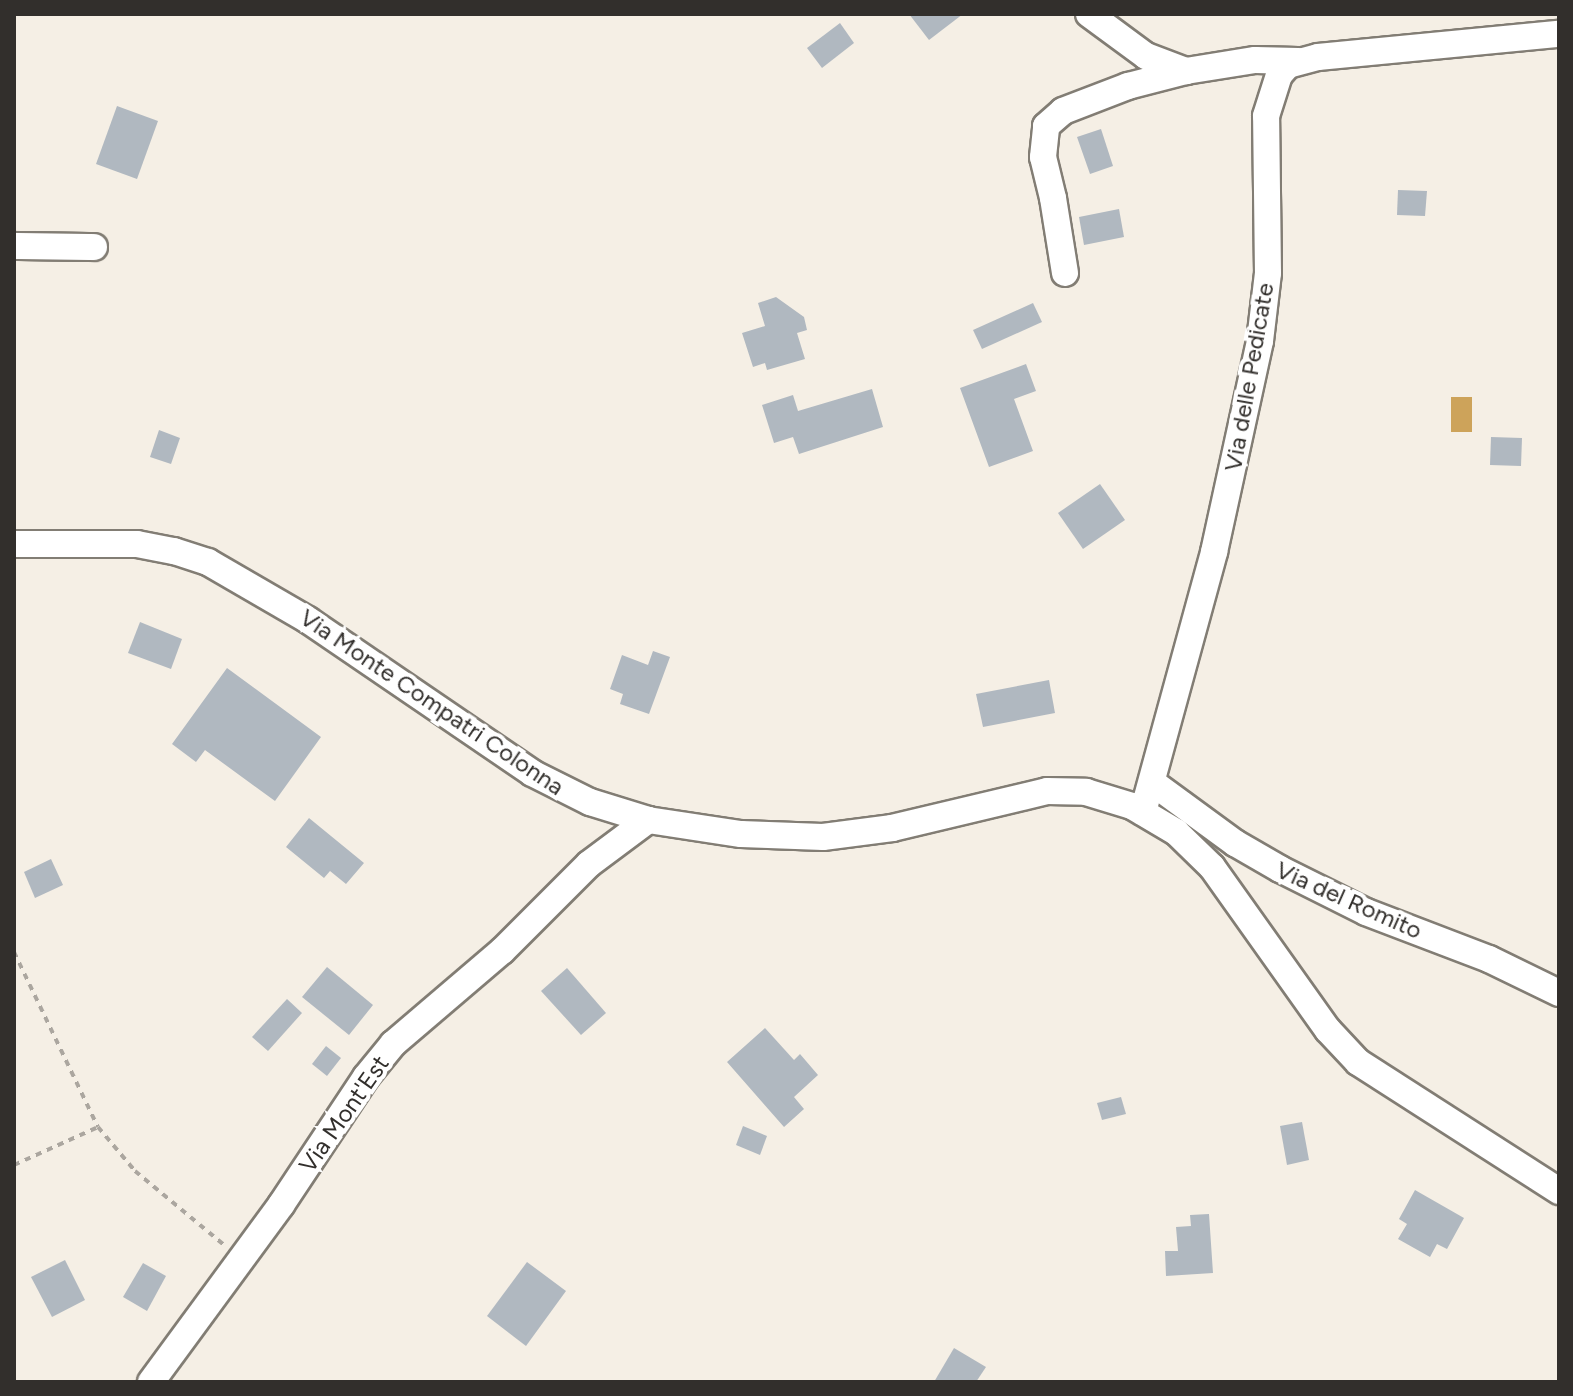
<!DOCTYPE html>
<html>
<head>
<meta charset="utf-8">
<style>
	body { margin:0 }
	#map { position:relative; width:1573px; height:1396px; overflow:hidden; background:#f5efe5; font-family:Figtree,sans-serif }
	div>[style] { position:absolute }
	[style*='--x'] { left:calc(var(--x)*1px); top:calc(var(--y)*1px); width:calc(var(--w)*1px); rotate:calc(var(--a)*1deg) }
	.water>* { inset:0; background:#cda35a }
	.building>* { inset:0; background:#b0b8c0 }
	.path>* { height:4px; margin-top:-2px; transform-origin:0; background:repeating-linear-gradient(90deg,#aba69f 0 6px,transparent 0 12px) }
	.roads { filter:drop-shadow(2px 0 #827d74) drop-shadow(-2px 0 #827d74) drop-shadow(0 2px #827d74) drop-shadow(0 -2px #827d74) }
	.minor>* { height:26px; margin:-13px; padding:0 13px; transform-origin:13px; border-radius:13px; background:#fff }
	span { translate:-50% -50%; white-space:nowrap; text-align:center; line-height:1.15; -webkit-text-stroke:8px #fff; paint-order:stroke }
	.street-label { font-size:24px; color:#322f2c }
	.frame { position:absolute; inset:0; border:16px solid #322f2c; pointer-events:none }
</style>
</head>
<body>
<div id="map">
	<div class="water">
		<div style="clip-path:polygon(1451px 397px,1472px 397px,1472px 432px,1451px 432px)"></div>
	</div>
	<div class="building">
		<div style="clip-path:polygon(909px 14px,963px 14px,929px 40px)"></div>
		<div style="clip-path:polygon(840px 23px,854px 43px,822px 68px,807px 48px)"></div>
		<div style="clip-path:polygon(117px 106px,158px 121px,137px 179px,96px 164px)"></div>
		<div style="clip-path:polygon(1101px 129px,1113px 166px,1090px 174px,1077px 137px)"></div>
		<div style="clip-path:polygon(1398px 190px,1427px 191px,1425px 216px,1397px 215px)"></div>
		<div style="clip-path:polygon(1119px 209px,1124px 237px,1084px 245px,1079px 217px)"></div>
		<div style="clip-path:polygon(776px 297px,804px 317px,807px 330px,797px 333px,805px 359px,767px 370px,765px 363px,753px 367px,742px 333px,765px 326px,758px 303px)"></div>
		<div style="clip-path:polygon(1033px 303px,1042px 322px,982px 349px,973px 330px)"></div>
		<div style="clip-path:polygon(1026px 364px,1036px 391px,1014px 399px,1033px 451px,989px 467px,960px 388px)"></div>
		<div style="clip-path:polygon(872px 389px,883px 427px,799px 454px,793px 437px,774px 443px,762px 405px,793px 395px,798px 411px)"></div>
		<div style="clip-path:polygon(159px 430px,180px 438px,171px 464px,150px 457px)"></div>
		<div style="clip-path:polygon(1491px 437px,1522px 438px,1521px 466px,1490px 465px)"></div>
		<div style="clip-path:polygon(1100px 484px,1125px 520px,1083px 549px,1058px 513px)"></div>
		<div style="clip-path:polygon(140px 622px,182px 639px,171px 669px,128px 653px)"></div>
		<div style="clip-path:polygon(653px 651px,670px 657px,649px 714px,620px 704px,623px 694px,610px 689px,622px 655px,648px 665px)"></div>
		<div style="clip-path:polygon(227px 668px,321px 737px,275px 801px,205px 750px,196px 762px,172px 744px)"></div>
		<div style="clip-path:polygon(1049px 680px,1055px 713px,983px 727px,976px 694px)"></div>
		<div style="clip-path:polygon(309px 818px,364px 863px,346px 884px,330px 871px,324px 878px,286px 847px)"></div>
		<div style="clip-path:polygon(51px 859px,63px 885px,35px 898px,24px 872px)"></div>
		<div style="clip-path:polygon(327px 967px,373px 1005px,349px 1035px,302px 997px)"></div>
		<div style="clip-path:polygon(567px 968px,606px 1013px,581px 1035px,541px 991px)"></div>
		<div style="clip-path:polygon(287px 999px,302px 1013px,268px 1051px,252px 1037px)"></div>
		<div style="clip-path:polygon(765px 1028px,794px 1060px,800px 1054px,818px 1075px,794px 1097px,804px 1109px,784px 1127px,727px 1062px)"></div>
		<div style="clip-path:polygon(326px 1046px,341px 1058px,327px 1076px,312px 1064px)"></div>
		<div style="clip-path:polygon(1121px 1097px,1126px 1114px,1102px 1120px,1097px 1103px)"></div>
		<div style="clip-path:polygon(1302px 1122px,1309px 1160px,1287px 1165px,1280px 1126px)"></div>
		<div style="clip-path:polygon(743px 1126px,767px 1136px,760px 1155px,736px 1145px)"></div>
		<div style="clip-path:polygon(1415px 1190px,1464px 1218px,1447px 1249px,1437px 1244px,1430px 1257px,1398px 1239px,1407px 1224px,1399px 1219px)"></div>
		<div style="clip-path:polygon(1209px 1214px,1213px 1273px,1166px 1276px,1165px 1251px,1178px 1251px,1176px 1227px,1191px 1226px,1190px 1215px)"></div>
		<div style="clip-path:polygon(65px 1260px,85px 1300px,52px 1317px,31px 1277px)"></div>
		<div style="clip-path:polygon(527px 1262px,566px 1291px,526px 1346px,487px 1316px)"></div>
		<div style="clip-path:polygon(143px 1263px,166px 1276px,147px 1311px,123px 1297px)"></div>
		<div style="clip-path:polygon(954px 1348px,986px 1367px,976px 1382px,934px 1382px)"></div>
	</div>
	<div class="path">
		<div style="--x:14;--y:952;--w:194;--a:64.4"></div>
		<div style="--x:14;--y:1165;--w:92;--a:-24.3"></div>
		<div style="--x:98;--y:1127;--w:57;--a:49.9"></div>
		<div style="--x:135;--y:1171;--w:116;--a:39.7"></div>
	</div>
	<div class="roads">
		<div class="minor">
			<div style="--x:1089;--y:14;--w:71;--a:36.4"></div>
			<div style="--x:1146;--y:56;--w:43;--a:20.6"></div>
			<div style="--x:1186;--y:71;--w:70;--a:-9.1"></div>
			<div style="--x:1255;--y:60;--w:43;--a:1.3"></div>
			<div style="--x:14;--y:246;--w:80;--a:0.7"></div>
			<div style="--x:1065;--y:273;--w:76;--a:-99.1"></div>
			<div style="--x:1053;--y:198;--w:42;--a:-103.7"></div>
			<div style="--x:1043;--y:157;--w:31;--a:-84"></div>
			<div style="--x:1046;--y:126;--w:23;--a:-41"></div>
			<div style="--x:1063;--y:111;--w:70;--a:-21"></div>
			<div style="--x:1128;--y:86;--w:60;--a:-14.5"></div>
			<div style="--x:14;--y:544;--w:123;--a:0"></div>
			<div style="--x:137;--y:544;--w:38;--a:11"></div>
			<div style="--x:174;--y:551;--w:36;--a:18"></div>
			<div style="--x:208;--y:562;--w:116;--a:30.1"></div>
			<div style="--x:308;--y:620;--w:271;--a:34.3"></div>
			<div style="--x:532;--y:773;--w:65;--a:26.6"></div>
			<div style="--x:590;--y:802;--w:61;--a:17.2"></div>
			<div style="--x:648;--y:820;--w:94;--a:8.6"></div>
			<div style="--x:741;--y:834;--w:82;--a:2.1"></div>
			<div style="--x:823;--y:837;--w:70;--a:-7.4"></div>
			<div style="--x:892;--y:828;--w:159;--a:-13.4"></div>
			<div style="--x:1047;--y:791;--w:39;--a:1"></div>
			<div style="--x:1086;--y:792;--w:48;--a:16.9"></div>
			<div style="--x:1132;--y:806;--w:51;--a:30.6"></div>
			<div style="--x:1176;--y:832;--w:50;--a:44.2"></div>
			<div style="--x:1212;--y:867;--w:200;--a:54.6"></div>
			<div style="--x:1328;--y:1030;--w:44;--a:46.8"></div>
			<div style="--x:1358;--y:1062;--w:239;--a:32.7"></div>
			<div style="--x:1153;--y:783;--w:102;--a:36.2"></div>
			<div style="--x:1235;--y:843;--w:52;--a:30"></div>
			<div style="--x:1280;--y:869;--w:96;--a:26.6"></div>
			<div style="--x:1366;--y:912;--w:132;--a:20.9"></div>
			<div style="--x:1489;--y:959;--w:78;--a:25.9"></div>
			<div style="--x:1143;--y:812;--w:270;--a:-74.7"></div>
			<div style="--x:1214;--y:552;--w:216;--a:-77.7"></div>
			<div style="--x:1260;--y:341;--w:68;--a:-83.3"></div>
			<div style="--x:1268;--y:273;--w:157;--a:-90.7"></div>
			<div style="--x:1266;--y:116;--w:43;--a:-72.4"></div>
			<div style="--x:1279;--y:75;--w:13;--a:-48"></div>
			<div style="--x:1288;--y:65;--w:31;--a:-15"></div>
			<div style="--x:1318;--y:57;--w:242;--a:-5.5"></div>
			<div style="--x:151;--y:1382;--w:220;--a:-53.7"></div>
			<div style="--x:281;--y:1205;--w:154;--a:-56.4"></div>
			<div style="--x:366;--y:1077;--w:43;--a:-50.7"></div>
			<div style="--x:393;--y:1044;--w:143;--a:-40.5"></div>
			<div style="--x:502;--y:951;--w:123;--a:-45"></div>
			<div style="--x:589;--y:864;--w:74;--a:-36.7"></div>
		</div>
	</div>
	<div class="street-label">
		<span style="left:1249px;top:377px;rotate:-80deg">Via delle Pedicate</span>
		<span style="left:432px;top:702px;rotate:34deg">Via Monte Compatri Colonna</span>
		<span style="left:1349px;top:900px;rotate:24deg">Via del Romito</span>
		<span style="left:344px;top:1114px;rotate:-55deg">Via Mont'Est</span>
	</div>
	<div class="frame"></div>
</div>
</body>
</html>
